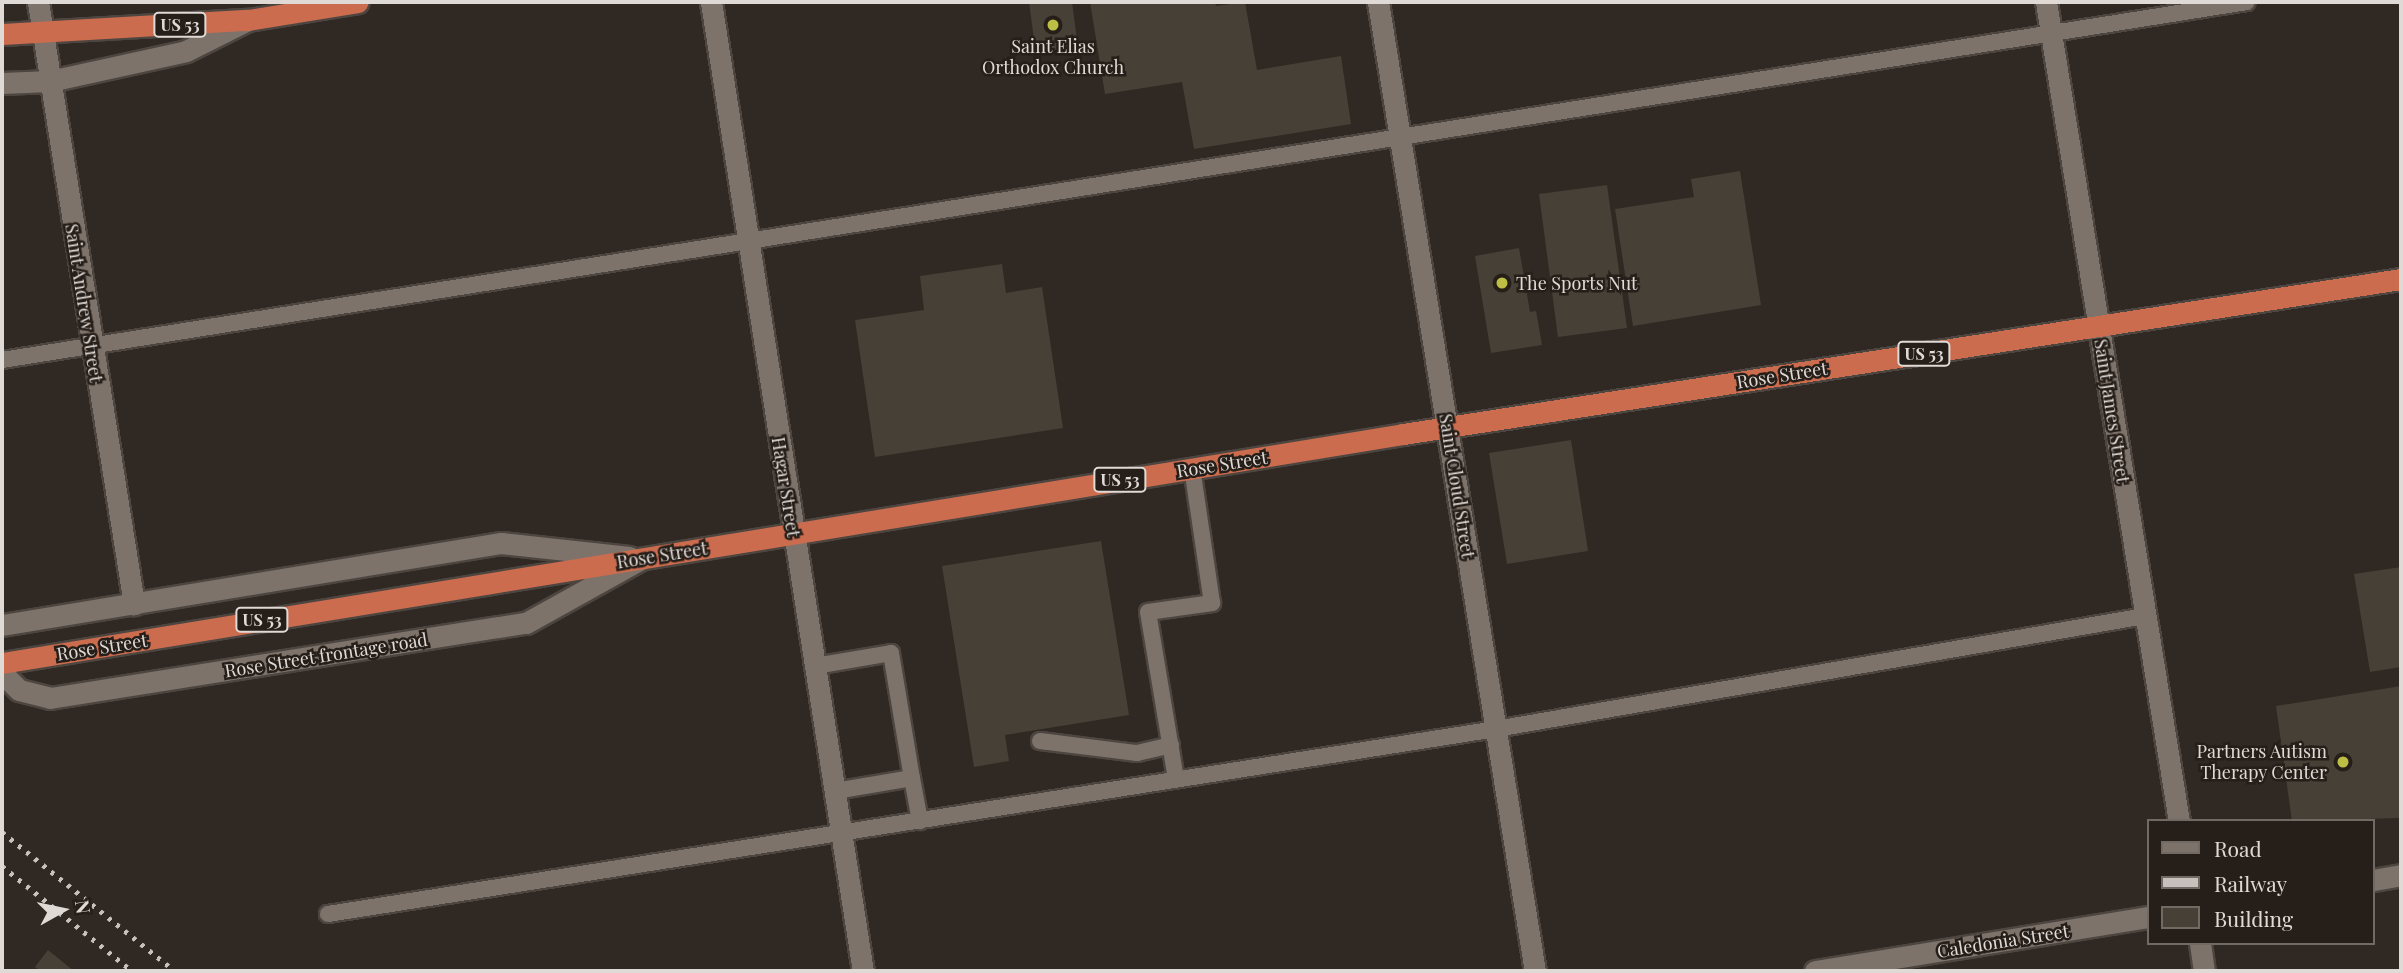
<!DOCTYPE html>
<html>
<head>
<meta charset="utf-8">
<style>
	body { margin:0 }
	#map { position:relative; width:2403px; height:973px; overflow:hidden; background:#302822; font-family:"Playfair Display",serif }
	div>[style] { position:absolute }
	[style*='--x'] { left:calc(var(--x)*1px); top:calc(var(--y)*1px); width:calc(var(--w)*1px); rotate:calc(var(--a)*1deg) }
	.building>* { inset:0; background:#464037 }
	.roads { filter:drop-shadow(2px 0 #4c4540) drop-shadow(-2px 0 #4c4540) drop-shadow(0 2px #4c4540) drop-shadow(0 -2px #4c4540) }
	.service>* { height:16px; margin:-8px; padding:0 8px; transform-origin:8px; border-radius:8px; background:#7d736b }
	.minor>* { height:21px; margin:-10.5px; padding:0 10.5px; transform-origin:10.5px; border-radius:10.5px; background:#7d736b }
	.trunk>* { height:21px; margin:-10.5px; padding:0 10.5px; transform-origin:10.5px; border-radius:10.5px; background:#cc6c4f }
	.rail>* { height:5px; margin-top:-2.5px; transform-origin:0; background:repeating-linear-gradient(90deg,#c7c0bc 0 3.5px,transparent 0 10.5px) }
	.dots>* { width:19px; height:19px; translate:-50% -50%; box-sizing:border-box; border:4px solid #261e18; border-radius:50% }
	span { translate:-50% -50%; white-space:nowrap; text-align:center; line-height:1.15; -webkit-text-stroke:5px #261e18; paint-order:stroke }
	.shield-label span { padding:2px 5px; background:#261e18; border:2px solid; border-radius:5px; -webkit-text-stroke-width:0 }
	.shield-label { font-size:16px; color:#e0dad6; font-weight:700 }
	.poi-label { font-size:18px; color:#e0dad6 }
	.left { translate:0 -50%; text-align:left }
	.right { translate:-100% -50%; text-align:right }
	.street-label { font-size:18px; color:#e0dad6 }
	.frame { position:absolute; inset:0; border:4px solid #e0dad6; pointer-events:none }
	.legend { position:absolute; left:2147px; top:819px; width:228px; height:126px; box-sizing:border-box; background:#261e18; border:2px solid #706964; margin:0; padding:9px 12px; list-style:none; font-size:21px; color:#e0dad6 }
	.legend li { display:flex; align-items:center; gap:14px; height:35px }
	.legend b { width:35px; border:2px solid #706964 }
	.north { position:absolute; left:28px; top:875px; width:70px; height:70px; -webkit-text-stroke:5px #261e18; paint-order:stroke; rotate:81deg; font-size:19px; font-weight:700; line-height:28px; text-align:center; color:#e0dad6 }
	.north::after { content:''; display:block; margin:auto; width:24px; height:32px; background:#e0dad6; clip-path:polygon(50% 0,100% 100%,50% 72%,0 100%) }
</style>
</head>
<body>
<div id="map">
	<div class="building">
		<div style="clip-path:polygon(1029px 2px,1072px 2px,1078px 48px,1036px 54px)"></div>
		<div style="clip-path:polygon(1090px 2px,1215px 2px,1216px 6px,1245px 2px,1257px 70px,1341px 56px,1351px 124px,1194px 149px,1182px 82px,1105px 94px)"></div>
		<div style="clip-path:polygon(1740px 171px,1761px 305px,1633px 326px,1615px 209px,1694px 197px,1691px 179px)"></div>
		<div style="clip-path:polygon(1607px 185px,1627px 328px,1558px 337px,1539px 194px)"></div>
		<div style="clip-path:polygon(1519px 248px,1530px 312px,1536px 311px,1542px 345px,1491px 353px,1475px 256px)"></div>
		<div style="clip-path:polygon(1002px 264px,1006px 293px,1042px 287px,1063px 428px,875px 457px,855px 320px,924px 310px,920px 276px)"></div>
		<div style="clip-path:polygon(1571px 440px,1588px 551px,1507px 564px,1489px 453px)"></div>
		<div style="clip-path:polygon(1101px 541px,1129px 715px,1005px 735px,1009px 761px,974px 767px,942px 566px)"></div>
		<div style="clip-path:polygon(2401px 567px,2401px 667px,2370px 672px,2354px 574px)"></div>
		<div style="clip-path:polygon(2401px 686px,2401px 818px,2292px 821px,2276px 706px)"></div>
		<div style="clip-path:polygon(48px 950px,74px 971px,40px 971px,35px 967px)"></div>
	</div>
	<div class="roads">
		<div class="service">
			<div style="--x:2;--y:360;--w:2273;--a:-9.06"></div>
			<div style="--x:815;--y:666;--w:77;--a:-9.7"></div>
			<div style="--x:891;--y:653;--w:127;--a:80.5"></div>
			<div style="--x:912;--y:778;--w:78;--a:170.4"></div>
			<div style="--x:1040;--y:741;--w:98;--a:7.1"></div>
			<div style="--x:1137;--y:753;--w:35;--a:-13"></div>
			<div style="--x:912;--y:778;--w:44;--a:79.5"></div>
			<div style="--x:1176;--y:779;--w:169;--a:-99.5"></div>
			<div style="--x:1148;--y:612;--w:65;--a:-8"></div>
			<div style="--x:1212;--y:603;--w:136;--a:-98.4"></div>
			<div style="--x:328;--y:914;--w:1183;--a:-9"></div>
			<div style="--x:1496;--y:729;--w:659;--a:-9.88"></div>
		</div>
		<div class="minor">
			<div style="--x:38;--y:2;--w:610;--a:80.94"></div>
			<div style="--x:711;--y:2;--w:981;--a:81.09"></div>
			<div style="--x:1378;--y:2;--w:982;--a:80.8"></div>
			<div style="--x:2046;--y:2;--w:830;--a:80.78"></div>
			<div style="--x:2;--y:83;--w:48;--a:-2.4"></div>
			<div style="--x:50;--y:81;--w:139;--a:-12.4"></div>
			<div style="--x:186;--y:51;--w:69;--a:-26.6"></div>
			<div style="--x:2;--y:625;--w:506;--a:-9.33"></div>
			<div style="--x:501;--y:543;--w:129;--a:6.2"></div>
			<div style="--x:2;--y:673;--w:24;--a:45"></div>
			<div style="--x:19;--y:690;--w:32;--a:14"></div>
			<div style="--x:50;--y:698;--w:482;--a:-9"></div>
			<div style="--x:526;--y:623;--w:132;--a:-29.1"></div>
			<div style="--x:2373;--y:880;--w:28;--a:-10"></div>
			<div style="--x:2200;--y:943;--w:28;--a:82"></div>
			<div style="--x:1815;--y:971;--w:338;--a:-9.2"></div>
		</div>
		<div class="trunk">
			<div style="--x:2;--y:34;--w:246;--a:-3.3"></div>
			<div style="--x:248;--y:20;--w:111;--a:-9.3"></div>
			<div style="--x:2;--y:663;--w:1420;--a:-9.28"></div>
			<div style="--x:1403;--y:434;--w:1010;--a:-8.83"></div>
		</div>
	</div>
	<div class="rail">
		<div style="--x:2;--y:832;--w:222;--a:38.8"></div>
		<div style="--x:2;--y:866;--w:167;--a:38.9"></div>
	</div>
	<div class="dots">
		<div style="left:1053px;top:25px;background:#bcbf44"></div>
		<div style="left:1502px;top:283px;background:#bcbf44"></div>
		<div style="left:2343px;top:762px;background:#bcbf44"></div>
	</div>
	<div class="shield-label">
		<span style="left:180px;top:25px">US 53</span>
		<span style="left:1924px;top:354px">US 53</span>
		<span style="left:1120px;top:480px">US 53</span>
		<span style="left:262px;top:620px">US 53</span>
	</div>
	<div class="poi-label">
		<span style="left:1053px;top:57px">Saint Elias<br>Orthodox Church</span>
		<span class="left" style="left:1516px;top:283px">The Sports Nut</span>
		<span class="right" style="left:2327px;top:762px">Partners Autism<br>Therapy Center</span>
	</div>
	<div class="street-label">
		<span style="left:84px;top:303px;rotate:81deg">Saint Andrew Street</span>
		<span style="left:1782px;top:375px;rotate:-9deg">Rose Street</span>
		<span style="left:2112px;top:411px;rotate:81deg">Saint James Street</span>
		<span style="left:1222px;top:464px;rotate:-9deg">Rose Street</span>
		<span style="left:1457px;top:486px;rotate:81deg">Saint Cloud Street</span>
		<span style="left:786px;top:487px;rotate:81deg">Hagar Street</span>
		<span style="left:662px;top:555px;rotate:-9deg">Rose Street</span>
		<span style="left:102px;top:647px;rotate:-9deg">Rose Street</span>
		<span style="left:326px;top:655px;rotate:-9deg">Rose Street frontage road</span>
		<span style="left:2003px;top:941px;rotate:-9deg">Caledonia Street</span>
	</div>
	<div class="frame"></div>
	<ul class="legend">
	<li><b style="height:9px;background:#7d736b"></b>Road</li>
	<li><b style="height:9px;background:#c7c0bc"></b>Railway</li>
	<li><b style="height:19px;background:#464037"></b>Building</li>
	</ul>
	<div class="north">N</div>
</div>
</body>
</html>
